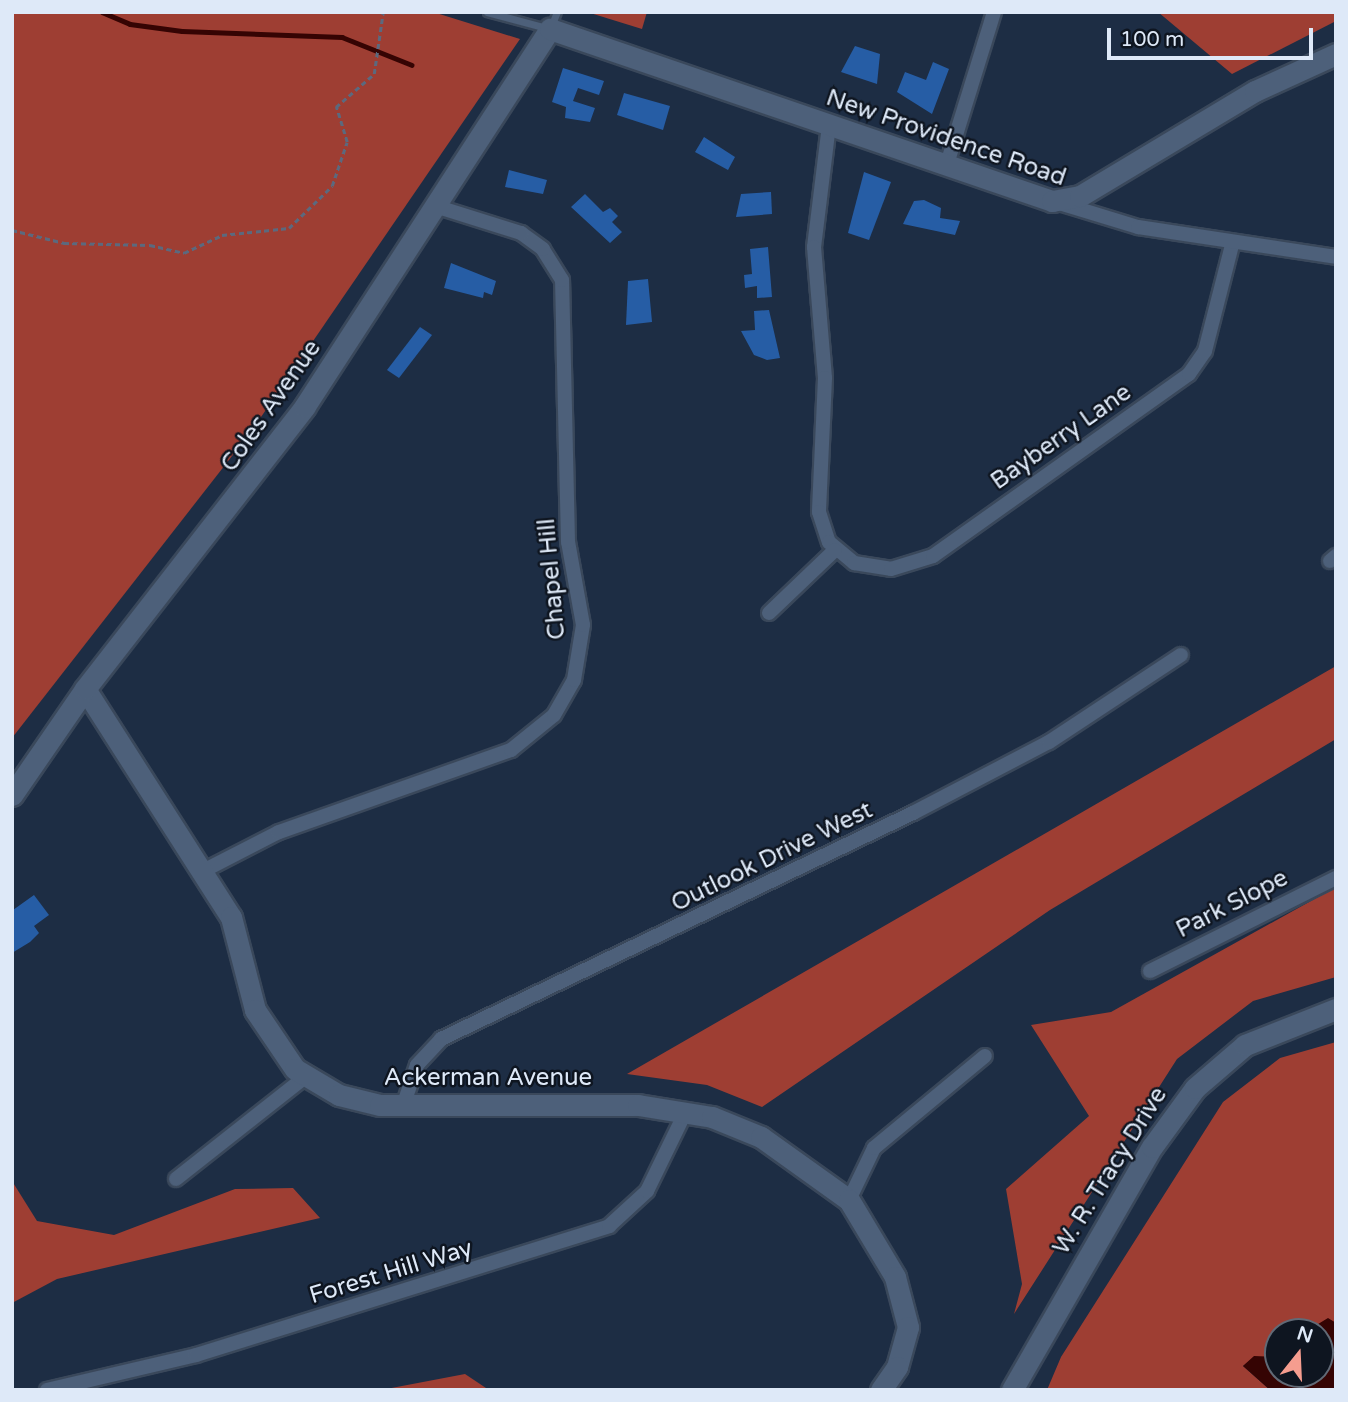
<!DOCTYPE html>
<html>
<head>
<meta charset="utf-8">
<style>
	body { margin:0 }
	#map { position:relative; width:1348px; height:1402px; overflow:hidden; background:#1d2d44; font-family:"Varela Round",sans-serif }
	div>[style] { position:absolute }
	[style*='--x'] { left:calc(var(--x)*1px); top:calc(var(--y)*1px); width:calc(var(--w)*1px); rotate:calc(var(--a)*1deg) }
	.forest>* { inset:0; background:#9e3e33 }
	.water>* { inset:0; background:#350403 }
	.stream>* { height:4.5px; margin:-2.25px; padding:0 2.25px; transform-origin:2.25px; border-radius:2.25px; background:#350403 }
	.building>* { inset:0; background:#265da5 }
	.path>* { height:2.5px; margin-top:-1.25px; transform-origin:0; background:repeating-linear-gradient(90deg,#5b697e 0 5px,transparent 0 8.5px) }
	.roads { filter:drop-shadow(2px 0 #3a485b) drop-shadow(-2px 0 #3a485b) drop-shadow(0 2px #3a485b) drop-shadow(0 -2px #3a485b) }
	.lane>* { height:7px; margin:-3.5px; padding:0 3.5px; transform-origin:3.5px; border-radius:3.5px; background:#4d607a }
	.street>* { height:14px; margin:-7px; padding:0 7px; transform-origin:7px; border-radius:7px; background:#4d607a }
	.secondary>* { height:21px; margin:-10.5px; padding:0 10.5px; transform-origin:10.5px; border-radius:10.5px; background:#4d607a }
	span { translate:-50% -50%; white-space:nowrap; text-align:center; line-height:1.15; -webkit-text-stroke:5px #0e1520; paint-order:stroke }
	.street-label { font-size:24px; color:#dee9f8 }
	.frame { position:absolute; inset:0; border:14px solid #dee9f8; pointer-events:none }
	.north { position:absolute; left:1264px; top:1318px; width:70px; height:70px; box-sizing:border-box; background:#0e1520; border:2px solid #616a76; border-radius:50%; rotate:18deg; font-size:19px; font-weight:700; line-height:28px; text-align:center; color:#dee9f8 }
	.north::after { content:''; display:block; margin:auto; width:24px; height:32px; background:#f59d8f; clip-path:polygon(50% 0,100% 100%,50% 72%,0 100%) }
	.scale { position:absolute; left:1107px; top:28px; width:206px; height:32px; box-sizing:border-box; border:4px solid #dee9f8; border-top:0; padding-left:9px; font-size:21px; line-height:24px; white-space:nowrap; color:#dee9f8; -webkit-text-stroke:5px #0e1520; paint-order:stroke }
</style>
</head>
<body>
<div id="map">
	<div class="forest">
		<div style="clip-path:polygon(12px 12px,433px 12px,520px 39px,250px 433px,12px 738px)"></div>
		<div style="clip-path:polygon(587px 12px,647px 12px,642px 29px)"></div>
		<div style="clip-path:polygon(1158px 12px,1336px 12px,1336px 21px,1232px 74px)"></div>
		<div style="clip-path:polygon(1336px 666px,1336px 739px,1050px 910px,762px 1107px,707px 1085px,627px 1074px)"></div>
		<div style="clip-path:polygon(1336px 887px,1336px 977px,1253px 1001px,1177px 1059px,1014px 1314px,1022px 1284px,1006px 1189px,1089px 1116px,1031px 1025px,1111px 1012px)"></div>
		<div style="clip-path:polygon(1336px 1042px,1336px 1323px,1328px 1319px,1305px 1332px,1278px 1332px,1278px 1357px,1254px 1357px,1243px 1366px,1270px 1390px,1047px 1390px,1061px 1357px,1223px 1102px,1280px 1058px)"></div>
		<div style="clip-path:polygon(12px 1181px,37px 1221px,114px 1235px,235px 1189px,293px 1188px,320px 1218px,57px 1279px,12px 1303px)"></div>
		<div style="clip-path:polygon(465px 1374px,489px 1390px,381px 1390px)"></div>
	</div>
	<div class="water">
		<div style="clip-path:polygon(1328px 1318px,1336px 1323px,1336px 1390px,1270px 1390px,1243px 1366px,1254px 1356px,1278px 1357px,1278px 1374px,1320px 1374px,1320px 1332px,1305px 1332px)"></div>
	</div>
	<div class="stream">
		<div style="--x:102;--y:12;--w:30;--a:23"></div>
		<div style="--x:130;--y:24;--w:52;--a:7.7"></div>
		<div style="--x:182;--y:31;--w:160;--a:2.1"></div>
		<div style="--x:342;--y:37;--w:75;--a:21.8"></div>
	</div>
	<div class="building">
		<div style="clip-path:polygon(855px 46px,880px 54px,877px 84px,841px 72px)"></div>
		<div style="clip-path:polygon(933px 62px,949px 69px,932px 114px,897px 92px,905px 72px,926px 80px)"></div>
		<div style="clip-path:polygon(563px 68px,604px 81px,599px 95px,578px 88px,573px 101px,595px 108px,590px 122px,565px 118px,566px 107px,552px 102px)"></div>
		<div style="clip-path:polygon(624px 93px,670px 106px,663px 130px,617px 115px)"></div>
		<div style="clip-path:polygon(704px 137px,735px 157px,728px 170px,695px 152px)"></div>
		<div style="clip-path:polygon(509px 170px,547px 180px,543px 194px,505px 187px)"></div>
		<div style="clip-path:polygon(864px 172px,891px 182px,869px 240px,848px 233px)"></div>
		<div style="clip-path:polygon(771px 192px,772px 214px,736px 217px,741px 194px)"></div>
		<div style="clip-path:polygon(585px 194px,603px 212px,610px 208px,618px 216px,612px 222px,622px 232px,610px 243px,571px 207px)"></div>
		<div style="clip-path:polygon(924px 200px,941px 208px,940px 218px,960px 221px,955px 235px,903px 224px,914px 201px)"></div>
		<div style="clip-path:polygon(768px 247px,772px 297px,757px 298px,757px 286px,745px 288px,744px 275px,752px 274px,750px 249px)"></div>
		<div style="clip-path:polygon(451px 263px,496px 281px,492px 295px,484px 292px,483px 298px,444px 288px)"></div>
		<div style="clip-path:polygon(648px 279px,652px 322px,626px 325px,628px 281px)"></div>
		<div style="clip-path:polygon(769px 310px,780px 358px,767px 360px,754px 355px,741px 331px,755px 330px,754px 311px)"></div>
		<div style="clip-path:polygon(420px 327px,432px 335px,399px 378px,387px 370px)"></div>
		<div style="clip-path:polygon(34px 895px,49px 915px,34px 926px,39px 933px,30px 942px,12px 953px,13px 910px)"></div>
	</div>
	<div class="path">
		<div style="--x:12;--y:230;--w:54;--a:14"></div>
		<div style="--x:64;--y:243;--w:86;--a:1.3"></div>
		<div style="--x:150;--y:245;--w:35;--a:13"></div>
		<div style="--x:184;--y:253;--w:42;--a:-25.3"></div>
		<div style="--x:222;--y:235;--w:67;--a:-6"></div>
		<div style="--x:289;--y:228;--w:60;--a:-44.3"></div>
		<div style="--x:332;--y:186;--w:46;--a:-71.2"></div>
		<div style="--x:347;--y:142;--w:37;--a:-107"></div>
		<div style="--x:336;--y:107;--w:50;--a:-41"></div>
		<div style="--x:374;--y:74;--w:63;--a:-81.7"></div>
	</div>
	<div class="roads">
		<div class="lane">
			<div style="--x:487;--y:12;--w:65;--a:15.1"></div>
			<div style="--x:550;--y:29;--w:18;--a:-68"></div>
		</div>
		<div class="street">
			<div style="--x:829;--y:125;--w:123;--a:97"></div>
			<div style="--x:814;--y:247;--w:131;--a:85.2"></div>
			<div style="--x:825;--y:378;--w:134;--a:92.6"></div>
			<div style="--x:819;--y:512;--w:32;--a:72"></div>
			<div style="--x:829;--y:542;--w:33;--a:40"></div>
			<div style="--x:854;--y:563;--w:37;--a:9"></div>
			<div style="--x:891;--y:569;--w:44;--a:-17.2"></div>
			<div style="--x:933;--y:556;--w:314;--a:-35.4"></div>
			<div style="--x:1189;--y:374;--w:28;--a:-55"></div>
			<div style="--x:1205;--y:351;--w:109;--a:-75.7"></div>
			<div style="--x:947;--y:164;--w:159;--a:-72.8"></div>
			<div style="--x:1056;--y:202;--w:86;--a:17"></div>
			<div style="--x:1138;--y:227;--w:200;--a:8.6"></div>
			<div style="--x:1330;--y:561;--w:8;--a:-40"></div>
			<div style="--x:769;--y:613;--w:91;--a:-43.7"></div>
			<div style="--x:203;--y:871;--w:85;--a:-27.2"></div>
			<div style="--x:279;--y:832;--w:246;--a:-19.5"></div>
			<div style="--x:511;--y:750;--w:55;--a:-39.1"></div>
			<div style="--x:554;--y:715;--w:40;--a:-60.3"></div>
			<div style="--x:574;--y:680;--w:56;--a:-80.7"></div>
			<div style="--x:583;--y:625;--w:84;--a:-100.2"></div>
			<div style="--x:568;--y:542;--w:262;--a:-91.3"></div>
			<div style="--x:562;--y:280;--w:36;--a:-122"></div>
			<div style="--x:543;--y:249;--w:27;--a:-144"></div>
			<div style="--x:521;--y:233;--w:87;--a:-162.6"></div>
			<div style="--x:1150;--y:971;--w:208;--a:-26.6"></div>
			<div style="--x:403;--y:1106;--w:43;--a:-71.1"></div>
			<div style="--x:417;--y:1065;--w:35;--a:-47"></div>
			<div style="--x:441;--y:1039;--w:523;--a:-25.59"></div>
			<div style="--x:913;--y:813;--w:153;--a:-27.6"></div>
			<div style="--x:1049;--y:742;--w:158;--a:-33.4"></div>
			<div style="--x:176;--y:1179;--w:164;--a:-38.3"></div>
			<div style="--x:849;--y:1200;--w:58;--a:-64.3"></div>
			<div style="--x:874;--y:1148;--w:144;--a:-39.7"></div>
			<div style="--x:47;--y:1390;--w:153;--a:-13.2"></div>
			<div style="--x:196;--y:1355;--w:433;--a:-17.3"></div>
			<div style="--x:609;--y:1226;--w:52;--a:-42.6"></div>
			<div style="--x:647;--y:1191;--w:89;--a:-64"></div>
		</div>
		<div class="secondary">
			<div style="--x:85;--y:689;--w:271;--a:57.4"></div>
			<div style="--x:231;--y:917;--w:96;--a:75.5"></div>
			<div style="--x:255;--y:1010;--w:71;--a:55.9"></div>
			<div style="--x:295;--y:1069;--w:51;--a:30.6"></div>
			<div style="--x:339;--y:1095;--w:42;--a:13.7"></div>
			<div style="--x:380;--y:1105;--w:258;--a:0"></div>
			<div style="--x:638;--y:1105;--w:75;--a:9.2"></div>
			<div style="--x:712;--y:1117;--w:53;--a:22.2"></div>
			<div style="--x:761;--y:1137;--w:108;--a:35.6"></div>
			<div style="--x:849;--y:1200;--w:90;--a:59.1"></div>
			<div style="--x:895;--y:1277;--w:52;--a:75.4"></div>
			<div style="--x:908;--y:1327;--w:41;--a:105.4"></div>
			<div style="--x:897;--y:1367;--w:28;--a:125"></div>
			<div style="--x:12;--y:795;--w:129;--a:-55.4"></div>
			<div style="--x:85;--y:689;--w:358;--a:-52.1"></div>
			<div style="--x:305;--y:406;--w:450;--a:-57"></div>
			<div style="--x:550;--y:29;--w:531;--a:18.91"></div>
			<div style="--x:1052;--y:201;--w:28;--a:-10"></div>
			<div style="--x:1080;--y:196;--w:204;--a:-31"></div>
			<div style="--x:1255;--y:91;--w:89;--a:-24.6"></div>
			<div style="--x:1012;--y:1390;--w:280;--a:-60.1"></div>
			<div style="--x:1152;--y:1147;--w:73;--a:-53.9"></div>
			<div style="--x:1195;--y:1088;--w:66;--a:-40.7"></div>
			<div style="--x:1245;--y:1045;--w:98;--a:-21.6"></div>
		</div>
	</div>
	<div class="street-label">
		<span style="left:946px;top:138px;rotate:19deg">New Providence Road</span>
		<span style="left:271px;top:406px;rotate:-55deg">Coles Avenue</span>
		<span style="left:1061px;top:437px;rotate:-35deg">Bayberry Lane</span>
		<span style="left:552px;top:579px;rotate:-95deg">Chapel Hill</span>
		<span style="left:772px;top:857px;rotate:-26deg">Outlook Drive West</span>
		<span style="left:1232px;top:904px;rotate:-27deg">Park Slope</span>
		<span style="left:488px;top:1078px">Ackerman Avenue</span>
		<span style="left:1110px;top:1171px;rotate:-58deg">W. R. Tracy Drive</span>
		<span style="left:391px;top:1272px;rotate:-17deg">Forest Hill Way</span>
	</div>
	<div class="frame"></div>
	<div class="north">N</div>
	<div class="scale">100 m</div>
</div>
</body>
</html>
